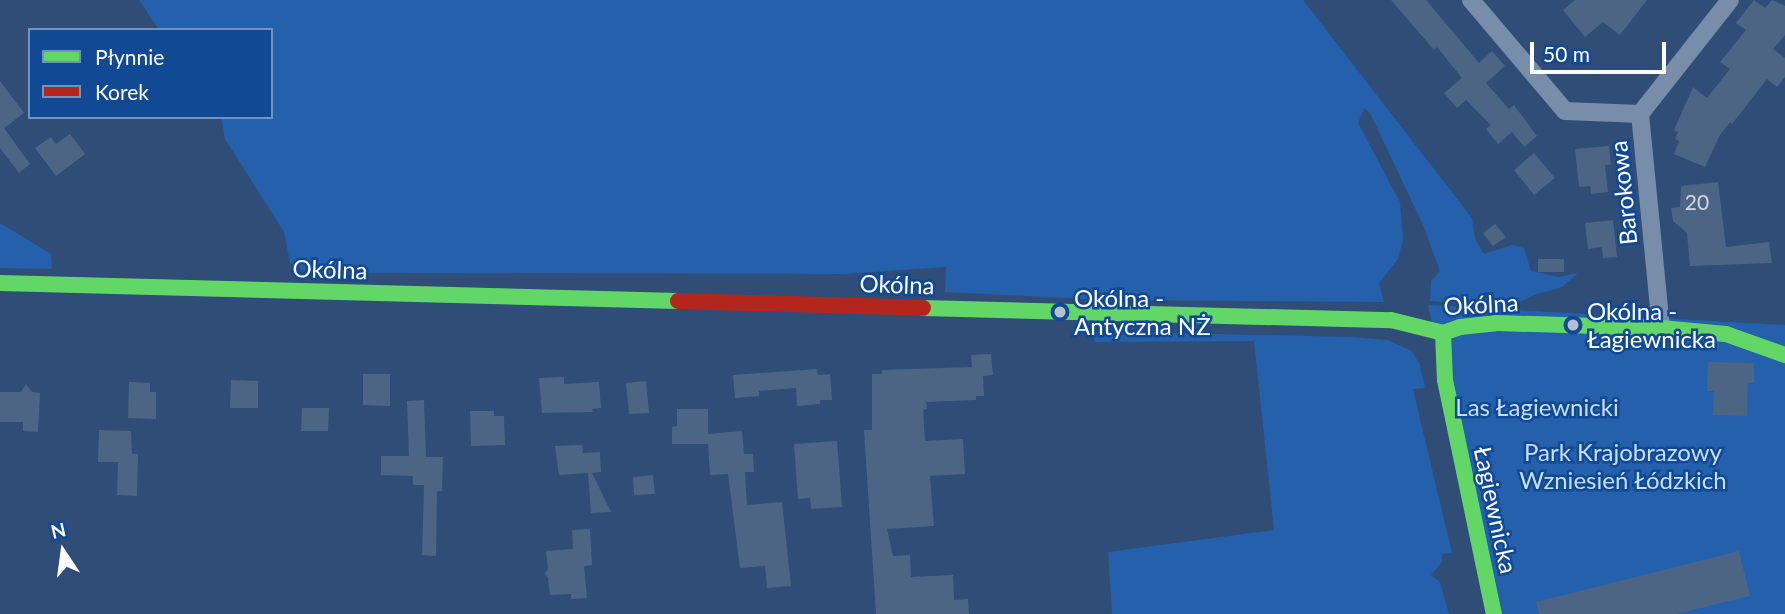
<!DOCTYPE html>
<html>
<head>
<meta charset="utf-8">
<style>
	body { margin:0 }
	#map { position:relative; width:1785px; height:614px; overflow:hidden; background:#2f4d76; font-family:Lato,sans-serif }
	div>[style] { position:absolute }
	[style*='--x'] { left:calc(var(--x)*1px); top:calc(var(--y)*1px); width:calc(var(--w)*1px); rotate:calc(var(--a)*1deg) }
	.green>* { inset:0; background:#2460ab }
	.building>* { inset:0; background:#4c6585 }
	.street>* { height:18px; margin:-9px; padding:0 9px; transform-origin:9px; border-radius:9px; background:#778da9 }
	.fast>* { height:16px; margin:-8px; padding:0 8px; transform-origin:8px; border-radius:8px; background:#63d668 }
	.jam>* { height:16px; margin:-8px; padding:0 8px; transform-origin:8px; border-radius:8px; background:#b3261e }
	.dots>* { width:19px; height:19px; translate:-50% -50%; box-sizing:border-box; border:4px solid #114994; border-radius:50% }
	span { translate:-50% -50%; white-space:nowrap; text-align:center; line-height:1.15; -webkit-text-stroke:5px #114994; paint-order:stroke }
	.number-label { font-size:21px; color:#d2d8e0 }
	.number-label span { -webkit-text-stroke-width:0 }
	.street-label { font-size:24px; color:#fff }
	.poi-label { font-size:24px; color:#fff }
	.left { translate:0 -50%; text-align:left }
	.park-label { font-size:24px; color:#c6dffe }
	.legend { position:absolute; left:28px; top:28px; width:245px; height:91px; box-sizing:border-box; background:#114994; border:2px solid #7092bf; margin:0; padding:9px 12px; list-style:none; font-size:21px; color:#fff }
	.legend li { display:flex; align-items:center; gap:14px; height:35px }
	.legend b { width:35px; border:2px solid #7092bf }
	.north { position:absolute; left:28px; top:516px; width:70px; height:70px; -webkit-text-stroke:5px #114994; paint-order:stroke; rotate:347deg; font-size:19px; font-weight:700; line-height:28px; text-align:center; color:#fff }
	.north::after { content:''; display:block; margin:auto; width:24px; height:32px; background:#fff; clip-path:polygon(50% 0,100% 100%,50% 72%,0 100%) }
	.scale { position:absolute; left:1530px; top:42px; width:136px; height:32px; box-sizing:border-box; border:4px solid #fff; border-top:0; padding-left:9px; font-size:21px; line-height:24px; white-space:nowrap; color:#fff; -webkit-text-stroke:5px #114994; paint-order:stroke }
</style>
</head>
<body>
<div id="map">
	<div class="green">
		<div style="clip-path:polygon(139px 0,1303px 0,1472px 218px,1475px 239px,1484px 254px,1512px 245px,1524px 248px,1531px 271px,1559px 277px,1578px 273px,1562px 287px,1534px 295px,1510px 307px,1430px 301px,1431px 281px,1440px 271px,1423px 225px,1370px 113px,1364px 108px,1358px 123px,1400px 202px,1403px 240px,1398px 259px,1379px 283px,1384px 302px,1103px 300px,945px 292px,946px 267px,844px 274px,308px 273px,290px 263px,284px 232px,225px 139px,221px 117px,271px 117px,271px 30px,159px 30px)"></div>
		<div style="clip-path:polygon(0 223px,51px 254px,52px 269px,0 268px)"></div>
		<div style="clip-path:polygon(1428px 305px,1785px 325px,1785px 614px,1495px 614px)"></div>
		<div style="clip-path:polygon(1093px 331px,1351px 337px,1388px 340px,1412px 351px,1420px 365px,1425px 388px,1413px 389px,1452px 553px,1442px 554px,1442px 562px,1431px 575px,1440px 582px,1449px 614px,1112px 614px,1108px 552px,1274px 530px,1254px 341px,1094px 342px)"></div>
	</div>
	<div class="building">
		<div style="clip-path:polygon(1391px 0,1426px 0,1479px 63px,1492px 51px,1505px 66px,1486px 83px,1509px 109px,1514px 105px,1537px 136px,1524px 147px,1512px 132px,1498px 144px,1486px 129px,1491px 125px,1466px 100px,1457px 108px,1444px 93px,1462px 78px,1437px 47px,1434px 50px)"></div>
		<div style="clip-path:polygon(1575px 0,1647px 0,1620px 35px,1603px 22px,1585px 37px,1563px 10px)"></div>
		<div style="clip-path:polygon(1754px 0,1765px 8px,1772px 0,1785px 6px,1785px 35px,1773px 49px,1785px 58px,1785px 77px,1777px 87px,1767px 79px,1732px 124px,1730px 122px,1720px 135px,1705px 167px,1674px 154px,1679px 141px,1675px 139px,1678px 132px,1674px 130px,1693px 87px,1707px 98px,1730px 69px,1720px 62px,1746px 30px,1736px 23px)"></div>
		<div style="clip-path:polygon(0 81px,24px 113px,4px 128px,30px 164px,19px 173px,0 148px)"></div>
		<div style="clip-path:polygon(70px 134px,85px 154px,56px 176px,35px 148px,51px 137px,56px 144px)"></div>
		<div style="clip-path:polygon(1609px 146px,1611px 165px,1605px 165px,1608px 192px,1591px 194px,1590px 186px,1579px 187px,1575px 149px)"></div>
		<div style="clip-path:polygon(1534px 153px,1555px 178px,1534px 195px,1514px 170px)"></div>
		<div style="clip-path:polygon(1718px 182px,1726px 247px,1769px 242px,1772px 263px,1690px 266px,1687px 233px,1673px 221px,1671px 208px,1680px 207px,1681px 186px)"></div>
		<div style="clip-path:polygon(1613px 220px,1617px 257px,1603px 258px,1602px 247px,1588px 249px,1585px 223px)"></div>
		<div style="clip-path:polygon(1495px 224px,1506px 237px,1493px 246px,1483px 233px)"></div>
		<div style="clip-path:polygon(1538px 259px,1564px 259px,1564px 272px,1538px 272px)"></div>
		<div style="clip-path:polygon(991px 354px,993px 375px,983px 376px,984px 396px,976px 396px,976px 400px,926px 402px,927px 409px,923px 410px,925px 441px,963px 439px,965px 474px,930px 476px,934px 526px,887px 529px,893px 556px,910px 555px,911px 577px,953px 575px,954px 600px,968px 599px,969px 614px,876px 614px,864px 430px,872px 430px,872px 374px,882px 374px,882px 370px,972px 367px,971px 355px)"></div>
		<div style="clip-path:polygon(1708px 362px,1754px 363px,1754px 383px,1748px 383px,1747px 416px,1713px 415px,1714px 391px,1707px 391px)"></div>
		<div style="clip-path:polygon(817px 369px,818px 375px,830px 374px,832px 400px,820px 400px,820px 404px,797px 406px,796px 388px,759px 391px,759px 396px,735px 398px,733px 375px)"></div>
		<div style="clip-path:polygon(363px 374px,390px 374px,390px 406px,363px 405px)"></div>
		<div style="clip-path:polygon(564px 377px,564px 384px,599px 382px,601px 408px,592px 409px,593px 412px,542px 413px,539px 378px)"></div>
		<div style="clip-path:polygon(231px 380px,258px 381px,258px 408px,230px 408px)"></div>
		<div style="clip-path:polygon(646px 381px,649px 413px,629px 414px,626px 383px)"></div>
		<div style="clip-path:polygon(129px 382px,150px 383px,150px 392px,156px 392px,156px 419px,128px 418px)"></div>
		<div style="clip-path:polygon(26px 384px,32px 392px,40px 393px,38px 432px,23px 431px,23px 422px,0 422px,0 392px,21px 392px)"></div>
		<div style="clip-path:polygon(424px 400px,426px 457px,443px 457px,442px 491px,437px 491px,436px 556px,422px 555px,424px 485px,413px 485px,413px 476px,381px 475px,381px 456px,409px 456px,407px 401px)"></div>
		<div style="clip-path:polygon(302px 408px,329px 408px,328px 431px,301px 431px)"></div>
		<div style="clip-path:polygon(677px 409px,708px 409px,708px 434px,742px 431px,744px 454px,753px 454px,754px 472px,745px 472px,747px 505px,782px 502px,791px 586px,767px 588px,765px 566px,740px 568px,728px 474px,710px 475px,708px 444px,672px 444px,672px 427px,677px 426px)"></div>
		<div style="clip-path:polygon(470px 411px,494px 411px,494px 416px,504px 416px,505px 445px,471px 446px)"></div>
		<div style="clip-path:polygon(99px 430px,131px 431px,132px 454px,138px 454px,137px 496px,117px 495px,118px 462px,98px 462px)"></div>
		<div style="clip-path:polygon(837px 441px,842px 507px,811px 509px,810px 498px,798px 499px,794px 444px)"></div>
		<div style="clip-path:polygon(582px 445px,583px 453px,600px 452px,601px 472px,592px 473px,611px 512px,591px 513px,588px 473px,559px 475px,555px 446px)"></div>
		<div style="clip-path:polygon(653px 475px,655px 494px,634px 495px,633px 477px)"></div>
		<div style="clip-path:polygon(590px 529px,592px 565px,584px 566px,587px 598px,571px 599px,571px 594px,550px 595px,548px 578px,545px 574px,548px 569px,546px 551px,573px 549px,572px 530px)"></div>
		<div style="clip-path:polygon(1739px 551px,1750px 596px,1677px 614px,1539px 614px,1536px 602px)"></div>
	</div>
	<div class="street">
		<div style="--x:1471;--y:0;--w:145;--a:49.7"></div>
		<div style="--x:1565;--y:111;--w:75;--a:2.3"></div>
		<div style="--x:1661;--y:328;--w:215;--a:-95.6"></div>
		<div style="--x:1640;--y:114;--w:145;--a:-51.7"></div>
	</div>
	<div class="fast">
		<div style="--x:0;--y:283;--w:678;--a:1.52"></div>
		<div style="--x:923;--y:308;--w:468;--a:1.5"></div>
		<div style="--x:1391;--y:320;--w:54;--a:14"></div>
		<div style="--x:1443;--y:333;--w:18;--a:-19"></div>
		<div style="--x:1460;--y:327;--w:36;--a:-6"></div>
		<div style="--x:1496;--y:323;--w:165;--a:1.7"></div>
		<div style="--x:1661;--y:328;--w:65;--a:5.3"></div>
		<div style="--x:1726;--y:334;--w:63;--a:19.6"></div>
		<div style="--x:1443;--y:333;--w:47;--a:87.6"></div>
		<div style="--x:1445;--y:380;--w:239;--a:78.2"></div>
	</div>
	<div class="jam">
		<div style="--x:678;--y:301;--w:245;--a:1.6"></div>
	</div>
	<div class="dots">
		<div style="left:1060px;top:312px;background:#b6c1cf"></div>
		<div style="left:1573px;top:325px;background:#b6c1cf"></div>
	</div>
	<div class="number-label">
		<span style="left:1697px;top:202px">20</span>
	</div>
	<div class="street-label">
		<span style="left:1623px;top:193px;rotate:-96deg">Barokowa</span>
		<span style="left:330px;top:269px;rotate:2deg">Okólna</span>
		<span style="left:897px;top:284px;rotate:2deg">Okólna</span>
		<span style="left:1481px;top:304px;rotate:-3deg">Okólna</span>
		<span style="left:1496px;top:510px;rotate:78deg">Łagiewnicka</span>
	</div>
	<div class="poi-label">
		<span class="left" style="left:1074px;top:312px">Okólna -<br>Antyczna NŻ</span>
		<span class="left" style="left:1587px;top:325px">Okólna -<br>Łagiewnicka</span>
	</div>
	<div class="park-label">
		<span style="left:1537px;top:407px">Las Łagiewnicki</span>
		<span style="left:1623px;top:466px">Park Krajobrazowy<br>Wzniesień Łódzkich</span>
	</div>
	<ul class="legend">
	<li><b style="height:9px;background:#63d668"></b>Płynnie</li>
	<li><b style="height:9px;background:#b3261e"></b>Korek</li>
	</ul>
	<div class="north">N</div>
	<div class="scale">50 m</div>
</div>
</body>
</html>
